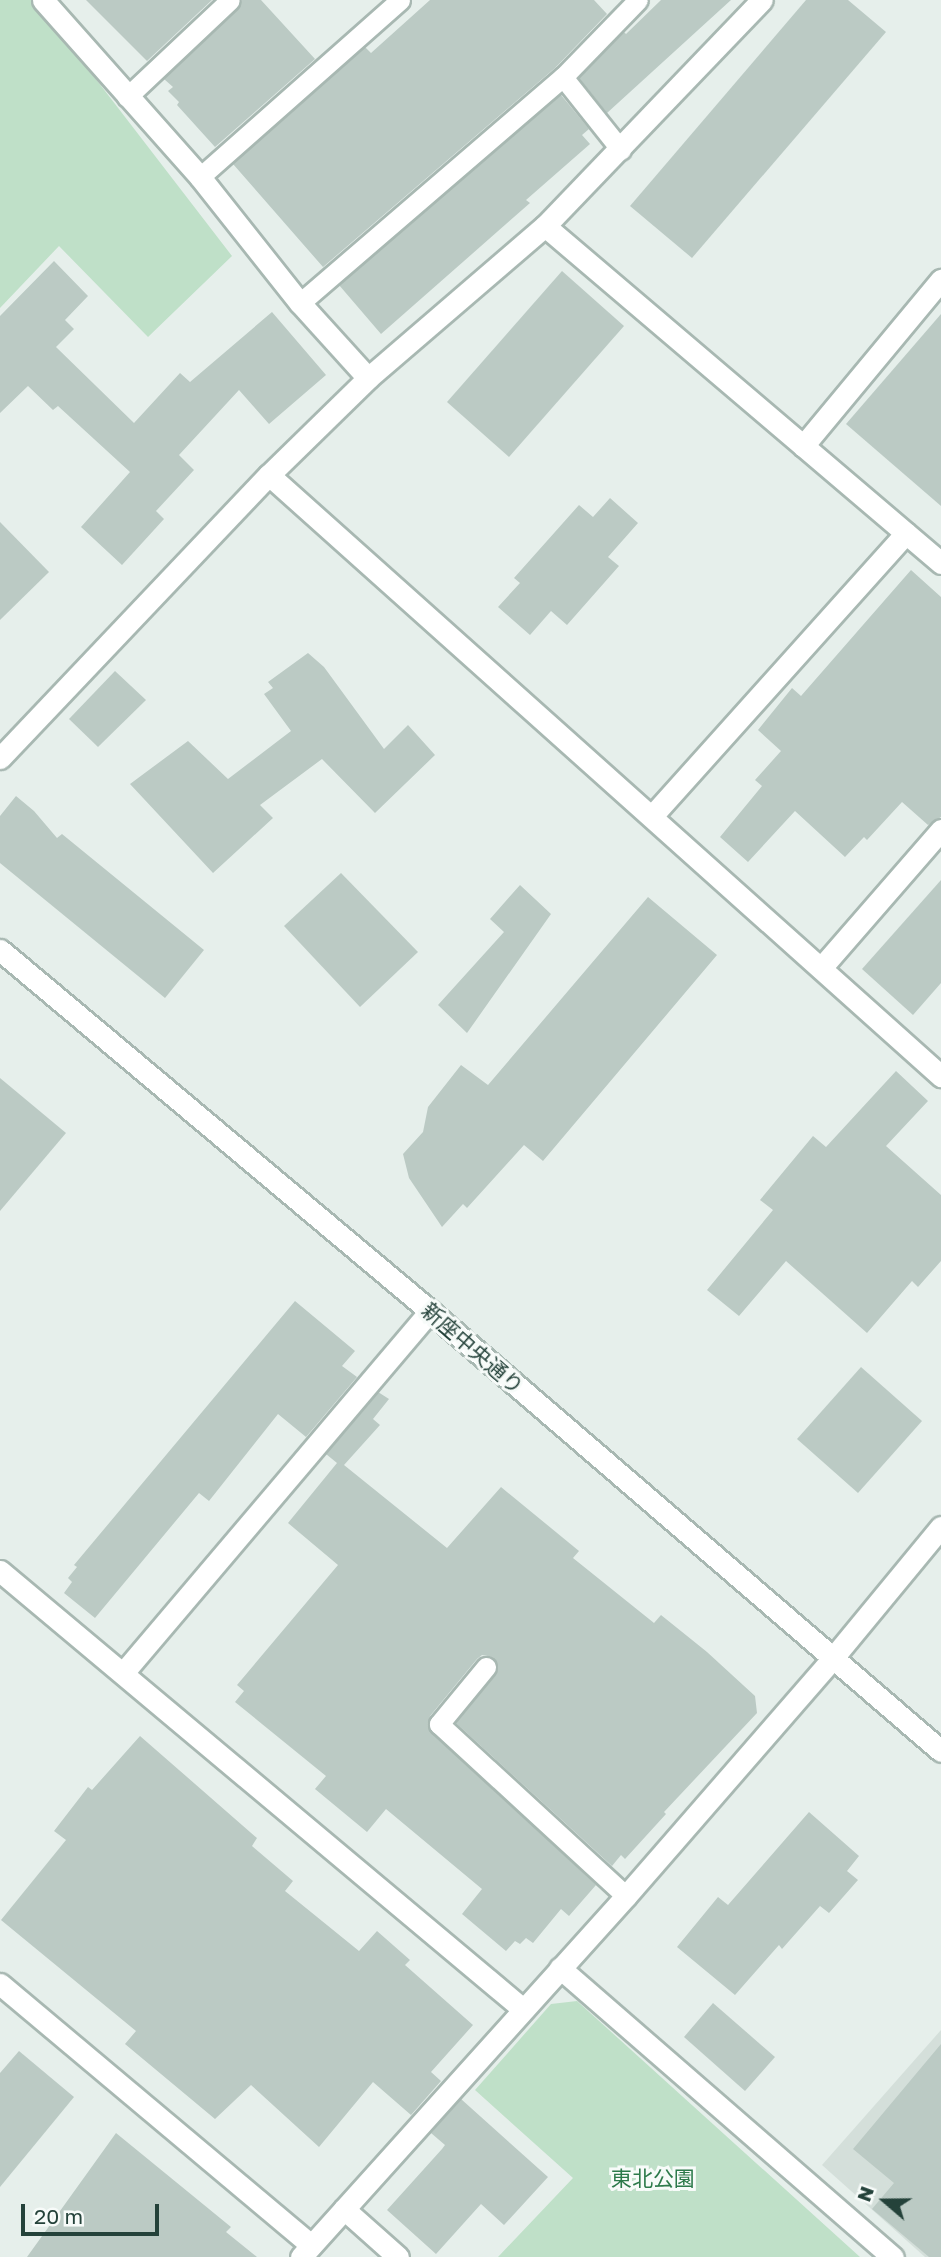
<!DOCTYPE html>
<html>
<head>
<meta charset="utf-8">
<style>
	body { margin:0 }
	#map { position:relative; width:941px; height:2257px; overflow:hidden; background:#e6efeb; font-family:"Golos Text","Noto Sans JP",sans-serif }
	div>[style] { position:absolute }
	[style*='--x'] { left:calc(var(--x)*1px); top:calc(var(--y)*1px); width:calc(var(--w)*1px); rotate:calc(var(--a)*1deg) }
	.built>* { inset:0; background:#d4dfda }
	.green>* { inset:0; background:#bfe0c8 }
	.building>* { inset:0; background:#bbcac4 }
	.roads { filter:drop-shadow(2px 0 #a8b8b2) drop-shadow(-2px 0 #a8b8b2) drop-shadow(0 2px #a8b8b2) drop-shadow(0 -2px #a8b8b2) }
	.service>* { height:19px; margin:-9.5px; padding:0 9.5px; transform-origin:9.5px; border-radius:9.5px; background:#fff }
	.minor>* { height:21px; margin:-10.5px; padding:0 10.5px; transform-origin:10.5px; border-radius:10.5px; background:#fff }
	.tertiary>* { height:21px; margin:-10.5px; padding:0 10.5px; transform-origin:10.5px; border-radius:10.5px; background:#fff }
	span { translate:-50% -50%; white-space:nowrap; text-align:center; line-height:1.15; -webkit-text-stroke:6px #f7fbf9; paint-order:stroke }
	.street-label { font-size:21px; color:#24423a }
	.park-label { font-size:21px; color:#2d7a4b }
	.north { position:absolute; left:850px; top:2166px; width:70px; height:70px; -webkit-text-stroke:5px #f7fbf9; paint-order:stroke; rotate:290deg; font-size:19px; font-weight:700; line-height:28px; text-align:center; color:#24423a }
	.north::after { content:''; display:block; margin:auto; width:24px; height:32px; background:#24423a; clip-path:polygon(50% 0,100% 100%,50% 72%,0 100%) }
	.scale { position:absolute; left:21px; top:2204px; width:138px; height:32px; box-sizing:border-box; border:4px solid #24423a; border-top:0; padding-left:9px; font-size:21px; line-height:24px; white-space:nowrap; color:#24423a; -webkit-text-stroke:5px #f7fbf9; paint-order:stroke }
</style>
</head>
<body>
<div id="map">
	<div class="built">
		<div style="clip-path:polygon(941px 2030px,941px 2257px,925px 2257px,822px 2165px)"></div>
	</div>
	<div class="green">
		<div style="clip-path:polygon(0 0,35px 0,232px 256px,148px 337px,59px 246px,0 308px)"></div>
		<div style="clip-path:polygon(577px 2001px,860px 2257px,498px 2257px,573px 2178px,475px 2090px,551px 2004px)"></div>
	</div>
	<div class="building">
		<div style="clip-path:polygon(86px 0,212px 0,147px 61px)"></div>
		<div style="clip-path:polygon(242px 0,261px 0,315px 59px,215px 147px,177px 105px,179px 102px,168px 91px,173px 87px,164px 79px,238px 9px)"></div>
		<div style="clip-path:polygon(430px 0,594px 0,607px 14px,555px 68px,323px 267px,233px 164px,365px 47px,371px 53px)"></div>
		<div style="clip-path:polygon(661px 0,731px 0,607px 113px,579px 78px,624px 32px,626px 34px)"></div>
		<div style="clip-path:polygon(806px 0,848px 0,886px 32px,692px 258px,630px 206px)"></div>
		<div style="clip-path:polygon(561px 95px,589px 129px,582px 135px,590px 144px,526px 200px,530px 203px,381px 334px,339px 285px)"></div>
		<div style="clip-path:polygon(54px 261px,88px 296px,65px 320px,74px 329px,56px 347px,134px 423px,180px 373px,190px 382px,272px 312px,326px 375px,269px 424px,239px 390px,179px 455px,194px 470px,156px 511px,164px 519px,122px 565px,81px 527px,130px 472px,58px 406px,53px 410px,28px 386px,0 413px,0 316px)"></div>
		<div style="clip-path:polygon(562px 271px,624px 326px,509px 457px,447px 402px)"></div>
		<div style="clip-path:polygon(941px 314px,941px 506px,846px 424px)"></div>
		<div style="clip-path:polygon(610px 498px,638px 523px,608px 557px,619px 566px,567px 625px,551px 611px,530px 635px,498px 607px,520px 583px,514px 578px,579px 505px,593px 517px)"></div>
		<div style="clip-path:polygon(0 522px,49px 572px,0 620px)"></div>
		<div style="clip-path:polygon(911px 570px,941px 597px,941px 817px,928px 825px,902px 802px,867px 840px,864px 837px,845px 857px,795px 811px,748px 862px,720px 837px,762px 786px,755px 780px,781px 751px,758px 730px,792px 688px,801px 696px)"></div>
		<div style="clip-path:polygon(308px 653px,324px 667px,384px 749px,408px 725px,435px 755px,375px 813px,322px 759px,260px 805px,273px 818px,213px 873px,130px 784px,188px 741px,228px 779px,291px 731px,264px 694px,273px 688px,268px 682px)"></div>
		<div style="clip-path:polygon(115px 671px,146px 700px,98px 747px,69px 719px)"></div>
		<div style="clip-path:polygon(16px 796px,34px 811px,57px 838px,62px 834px,204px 950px,165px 998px,0 863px,0 816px)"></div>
		<div style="clip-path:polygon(341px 873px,418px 952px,360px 1007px,284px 926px)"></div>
		<div style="clip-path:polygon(941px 880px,941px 983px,913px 1015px,862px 969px)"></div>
		<div style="clip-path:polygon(520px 885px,551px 914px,467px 1033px,438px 1005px,504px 932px,490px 919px)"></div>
		<div style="clip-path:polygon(648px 897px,717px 955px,543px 1161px,524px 1145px,467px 1208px,463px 1204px,442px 1227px,409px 1178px,403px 1154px,423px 1132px,428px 1107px,461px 1065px,488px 1085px)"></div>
		<div style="clip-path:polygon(896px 1071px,928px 1101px,886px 1146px,941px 1195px,941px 1261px,918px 1287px,912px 1281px,867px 1333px,786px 1261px,739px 1316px,707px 1290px,773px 1210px,760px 1200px,813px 1136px,826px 1147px)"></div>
		<div style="clip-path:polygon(0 1078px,66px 1133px,0 1211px)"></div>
		<div style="clip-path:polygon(295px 1301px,355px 1351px,342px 1366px,357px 1377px,306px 1437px,278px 1414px,209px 1501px,199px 1493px,95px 1618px,64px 1593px,72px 1582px,68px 1578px,77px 1567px,74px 1565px)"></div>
		<div style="clip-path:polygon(861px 1367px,922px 1421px,858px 1493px,797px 1439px)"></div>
		<div style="clip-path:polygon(378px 1392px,389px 1399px,373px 1419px,380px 1425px,344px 1465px,447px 1548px,501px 1487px,579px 1551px,573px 1558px,654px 1623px,661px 1615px,707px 1652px,755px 1696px,757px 1713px,664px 1812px,666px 1814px,625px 1859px,621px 1855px,612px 1866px,456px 1723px,498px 1670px,493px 1657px,482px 1655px,477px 1659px,430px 1716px,428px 1728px,596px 1885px,569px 1916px,561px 1909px,533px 1943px,526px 1938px,520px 1944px,515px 1941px,506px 1951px,462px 1914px,482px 1889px,386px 1809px,367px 1832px,315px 1789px,326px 1776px,235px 1702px,244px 1691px,237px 1685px,338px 1565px,288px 1523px,337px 1463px,326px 1454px)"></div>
		<div style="clip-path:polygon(140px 1736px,257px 1838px,252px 1846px,293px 1881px,285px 1891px,359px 1951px,377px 1931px,410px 1960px,405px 1965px,473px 2025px,431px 2072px,441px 2081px,411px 2115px,373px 2082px,319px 2147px,251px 2085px,215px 2119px,125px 2044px,136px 2031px,1px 1920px,66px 1840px,54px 1831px,88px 1787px,92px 1790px)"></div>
		<div style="clip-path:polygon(809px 1812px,859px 1856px,847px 1871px,858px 1880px,829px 1913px,820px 1906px,782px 1949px,779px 1945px,735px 1995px,677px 1947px,718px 1897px,728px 1905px)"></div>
		<div style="clip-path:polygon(713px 2003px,775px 2057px,745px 2091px,684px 2037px)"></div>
		<div style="clip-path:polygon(941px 2044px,941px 2257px,929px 2257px,872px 2209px,894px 2183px,853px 2149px)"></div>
		<div style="clip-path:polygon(19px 2051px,74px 2097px,0 2187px,0 2073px)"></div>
		<div style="clip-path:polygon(461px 2099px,548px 2177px,504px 2225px,481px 2204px,436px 2254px,387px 2210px,442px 2149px,445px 2145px,431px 2133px)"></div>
		<div style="clip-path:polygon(116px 2133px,231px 2227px,226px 2232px,257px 2257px,27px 2257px)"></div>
	</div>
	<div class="roads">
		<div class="service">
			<div style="--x:563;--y:77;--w:93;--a:51.5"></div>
			<div style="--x:127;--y:97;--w:141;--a:-43.3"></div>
			<div style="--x:200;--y:177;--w:267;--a:-41.5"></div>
			<div style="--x:300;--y:303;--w:347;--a:-40.7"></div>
			<div style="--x:563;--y:77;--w:107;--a:-45.8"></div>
			<div style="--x:486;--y:1667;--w:74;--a:129.5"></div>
			<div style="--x:439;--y:1724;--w:254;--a:42.6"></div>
		</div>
		<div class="minor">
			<div style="--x:43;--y:0;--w:237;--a:48.4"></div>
			<div style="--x:200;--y:177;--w:161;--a:51.6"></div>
			<div style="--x:300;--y:303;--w:101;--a:47.8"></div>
			<div style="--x:545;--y:226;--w:520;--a:40.4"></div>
			<div style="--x:803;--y:446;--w:216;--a:-50.3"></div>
			<div style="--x:269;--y:475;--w:902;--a:41.81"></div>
			<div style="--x:0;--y:758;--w:390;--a:-46.5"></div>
			<div style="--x:269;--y:475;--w:139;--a:-44.4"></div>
			<div style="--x:368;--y:378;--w:233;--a:-40.7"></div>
			<div style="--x:545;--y:226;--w:313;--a:-46.2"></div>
			<div style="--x:652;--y:816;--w:380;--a:-48.1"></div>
			<div style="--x:821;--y:968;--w:183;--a:-49"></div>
			<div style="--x:0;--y:1571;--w:682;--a:39.95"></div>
			<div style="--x:123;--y:1673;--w:475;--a:-49.7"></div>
			<div style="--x:560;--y:1968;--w:441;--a:41"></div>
			<div style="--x:0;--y:1984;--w:406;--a:40"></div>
			<div style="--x:344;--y:2209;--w:72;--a:41.6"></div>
			<div style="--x:301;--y:2257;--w:486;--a:-48"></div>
			<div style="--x:626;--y:1896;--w:314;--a:-49"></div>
			<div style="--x:832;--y:1659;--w:171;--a:-50.5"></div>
		</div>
		<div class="tertiary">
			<div style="--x:0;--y:950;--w:561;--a:40.01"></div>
			<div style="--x:430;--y:1311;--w:674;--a:40.73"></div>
		</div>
	</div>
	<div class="street-label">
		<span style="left:473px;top:1348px;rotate:41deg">新座中央通り</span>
	</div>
	<div class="park-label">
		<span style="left:653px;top:2178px">東北公園</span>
	</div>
	<div class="north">N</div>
	<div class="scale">20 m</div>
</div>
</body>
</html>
